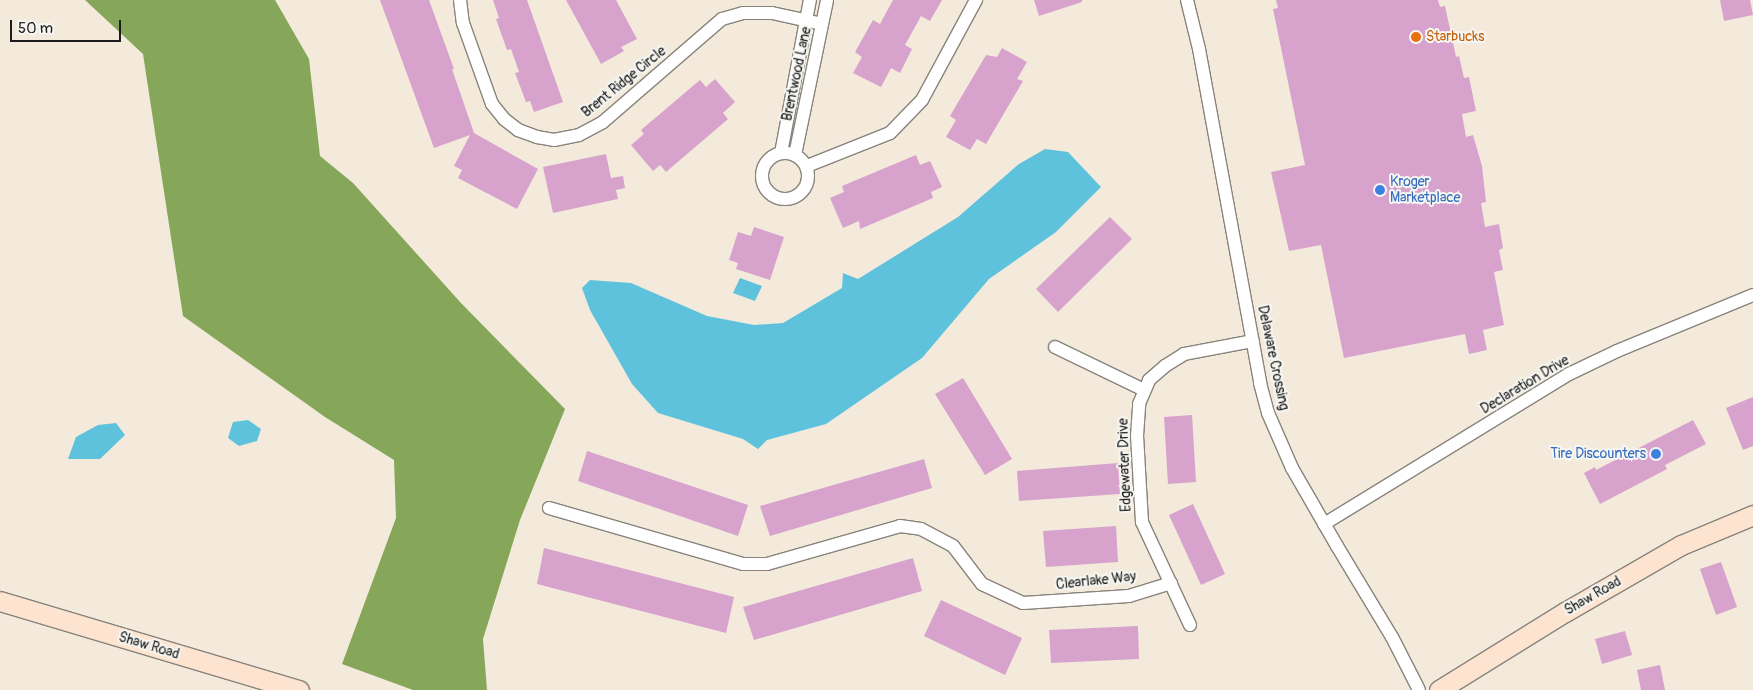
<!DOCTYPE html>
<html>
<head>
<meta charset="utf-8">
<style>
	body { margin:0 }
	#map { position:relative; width:1753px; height:690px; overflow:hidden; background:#f4eadb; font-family:Pangolin,sans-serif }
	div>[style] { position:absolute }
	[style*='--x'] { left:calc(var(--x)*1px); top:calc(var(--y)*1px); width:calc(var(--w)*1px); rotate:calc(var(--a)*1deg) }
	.forest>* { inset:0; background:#86a65a }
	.water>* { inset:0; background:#5fc2dd }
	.building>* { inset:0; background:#d7a2cc }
	.roads { filter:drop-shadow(1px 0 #88837c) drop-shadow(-1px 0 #88837c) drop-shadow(0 1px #88837c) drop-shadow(0 -1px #88837c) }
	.minor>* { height:12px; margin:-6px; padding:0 6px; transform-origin:6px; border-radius:6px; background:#fff }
	.minor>.ring { margin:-6px; padding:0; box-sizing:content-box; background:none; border:12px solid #fff; border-radius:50% }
	.secondary>* { height:19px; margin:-9.5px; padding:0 9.5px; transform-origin:9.5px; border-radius:9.5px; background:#fde4d1 }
	.dots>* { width:14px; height:14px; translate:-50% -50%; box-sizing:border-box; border:2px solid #f6f6f2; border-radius:50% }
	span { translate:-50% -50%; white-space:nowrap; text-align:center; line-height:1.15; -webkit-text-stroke:4px #f6f6f2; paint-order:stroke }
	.food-label { font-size:14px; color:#c56008 }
	.left { translate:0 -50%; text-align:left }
	.street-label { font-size:14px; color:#1c1c1c }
	.shop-label { font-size:14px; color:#366cbe }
	.right { translate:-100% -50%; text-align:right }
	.scale { position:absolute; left:10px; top:20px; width:111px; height:22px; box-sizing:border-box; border:2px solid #1c1c1c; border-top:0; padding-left:6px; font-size:15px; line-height:18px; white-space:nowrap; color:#1c1c1c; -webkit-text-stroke:4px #f6f6f2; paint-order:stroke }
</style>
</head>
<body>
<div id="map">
	<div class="forest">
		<div style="clip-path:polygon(85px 0,275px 0,309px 59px,320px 156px,353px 183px,461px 303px,565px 409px,520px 520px,483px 639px,487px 690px,413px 690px,342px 664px,396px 518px,394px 460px,325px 417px,183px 316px,143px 54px)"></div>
	</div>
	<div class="water">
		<div style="clip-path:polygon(1045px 149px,1068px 152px,1101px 187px,1056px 232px,989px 279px,922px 358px,826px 424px,767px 440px,758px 449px,743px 439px,658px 413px,632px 384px,590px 310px,582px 288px,590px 280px,631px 283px,707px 316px,754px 325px,783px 323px,842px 288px,843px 273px,858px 279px,958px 217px,1019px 164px)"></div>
		<div style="clip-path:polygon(740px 278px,762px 286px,755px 301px,733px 293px)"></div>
		<div style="clip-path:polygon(248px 420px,261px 429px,257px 441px,239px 446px,228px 438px,233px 422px)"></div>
		<div style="clip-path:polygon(116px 423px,125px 435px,100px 459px,68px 459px,76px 437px,98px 425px)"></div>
	</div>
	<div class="building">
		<div style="clip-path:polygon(380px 0,429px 0,454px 69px,452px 69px,474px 133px,538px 169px,517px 209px,458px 178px,462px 170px,454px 166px,470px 135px,434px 148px)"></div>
		<div style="clip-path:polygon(493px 0,527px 0,563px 102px,534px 112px,530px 101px,526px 102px,515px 73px,519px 72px,511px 49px,507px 50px,496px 19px,499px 18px)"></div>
		<div style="clip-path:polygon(566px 0,616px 0,637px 39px,621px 47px,624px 51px,601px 64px)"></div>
		<div style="clip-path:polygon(893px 0,942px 0,930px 21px,921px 16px,905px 45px,912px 49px,900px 73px,891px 68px,881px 87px,853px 73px,862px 57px,855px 52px,873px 20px,880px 24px)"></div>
		<div style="clip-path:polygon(1034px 0,1082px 0,1082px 2px,1039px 16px)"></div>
		<div style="clip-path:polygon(1276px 0,1438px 0,1440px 7px,1445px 6px,1456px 57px,1459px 56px,1464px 78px,1469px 77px,1476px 111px,1462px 114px,1466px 137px,1473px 135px,1482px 166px,1486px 202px,1481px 203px,1485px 227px,1499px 224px,1503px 248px,1499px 250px,1503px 270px,1494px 272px,1504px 325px,1483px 330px,1487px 350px,1469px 354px,1465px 334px,1344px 358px,1321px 245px,1289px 251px,1271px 172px,1305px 165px,1273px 9px,1278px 8px)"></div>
		<div style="clip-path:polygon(1720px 0,1750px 0,1753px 15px,1724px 21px)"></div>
		<div style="clip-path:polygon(1002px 48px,1027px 62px,1017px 79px,1023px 81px,986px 144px,977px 139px,970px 150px,946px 137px,956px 120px,950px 116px,986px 55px,997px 57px)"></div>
		<div style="clip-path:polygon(715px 79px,735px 102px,723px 113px,728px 119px,666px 172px,660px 165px,653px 171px,631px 145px,644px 134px,641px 130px,700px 80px,706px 87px)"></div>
		<div style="clip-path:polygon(606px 154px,611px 178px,623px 176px,625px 188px,616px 190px,618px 199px,553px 213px,543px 167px)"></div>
		<div style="clip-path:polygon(916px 155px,920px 165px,930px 161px,942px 187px,931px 192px,933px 198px,860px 229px,859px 221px,843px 228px,830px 198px,844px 192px,842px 186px)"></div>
		<div style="clip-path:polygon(1110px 217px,1132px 239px,1058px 312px,1036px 289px)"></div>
		<div style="clip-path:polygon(754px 227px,784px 237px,770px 280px,736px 269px,738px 263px,729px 260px,738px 232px,751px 236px)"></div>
		<div style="clip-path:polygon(963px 378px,1012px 459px,985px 475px,935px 394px)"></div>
		<div style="clip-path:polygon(1753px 397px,1753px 446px,1743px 450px,1726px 408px)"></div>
		<div style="clip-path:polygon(1192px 415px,1196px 482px,1168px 484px,1164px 417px)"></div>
		<div style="clip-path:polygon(1693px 420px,1706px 444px,1665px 465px,1667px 469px,1600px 504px,1584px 473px,1595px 467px,1596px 470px)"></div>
		<div style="clip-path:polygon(587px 451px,748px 505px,738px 536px,578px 481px)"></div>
		<div style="clip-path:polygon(924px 459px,932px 488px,770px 536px,760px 506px)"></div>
		<div style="clip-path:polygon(1118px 463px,1120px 494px,1019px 501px,1017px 471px)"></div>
		<div style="clip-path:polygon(1193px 504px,1225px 574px,1201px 585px,1169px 515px)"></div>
		<div style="clip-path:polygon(1116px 526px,1118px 562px,1046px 567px,1043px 531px)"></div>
		<div style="clip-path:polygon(544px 548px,734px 597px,726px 633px,537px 584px)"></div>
		<div style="clip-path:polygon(913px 558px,922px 591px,754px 640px,743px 607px)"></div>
		<div style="clip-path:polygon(1721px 562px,1737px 607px,1716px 615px,1700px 569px)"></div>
		<div style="clip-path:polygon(941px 600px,1022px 638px,1005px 675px,924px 636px)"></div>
		<div style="clip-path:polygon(1138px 626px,1139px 659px,1051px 663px,1049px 630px)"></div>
		<div style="clip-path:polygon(1625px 631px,1632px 655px,1602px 664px,1595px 639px)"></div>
		<div style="clip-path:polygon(1660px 665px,1665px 690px,1641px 690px,1637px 670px)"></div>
	</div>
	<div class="roads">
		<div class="minor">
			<div style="--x:460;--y:0;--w:23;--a:83"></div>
			<div style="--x:463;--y:23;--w:86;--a:70.3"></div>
			<div style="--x:492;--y:104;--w:19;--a:51"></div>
			<div style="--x:504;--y:119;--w:18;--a:38"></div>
			<div style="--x:518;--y:130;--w:20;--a:20"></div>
			<div style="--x:537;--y:137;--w:17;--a:10"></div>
			<div style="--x:554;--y:140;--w:25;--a:-11"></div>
			<div style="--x:579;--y:135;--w:27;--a:-28"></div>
			<div style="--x:603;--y:122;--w:157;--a:-40.9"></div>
			<div style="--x:722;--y:19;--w:22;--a:-16"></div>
			<div style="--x:743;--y:13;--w:29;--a:0"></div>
			<div style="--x:772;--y:13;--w:51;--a:12.4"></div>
			<div style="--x:1187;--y:0;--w:50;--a:76.2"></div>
			<div style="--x:1199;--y:49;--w:340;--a:79.6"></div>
			<div style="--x:1260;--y:383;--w:31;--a:75"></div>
			<div style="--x:1268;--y:413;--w:60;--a:66.4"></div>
			<div style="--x:1292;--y:468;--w:90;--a:60"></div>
			<div style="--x:1337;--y:546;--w:106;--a:58.9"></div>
			<div style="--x:1392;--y:637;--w:59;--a:63"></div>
			<div class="ring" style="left:762px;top:153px;width:34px;height:34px"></div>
			<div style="--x:781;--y:153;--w:156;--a:-79.3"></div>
			<div style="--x:795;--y:155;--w:158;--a:-78.3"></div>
			<div style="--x:807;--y:166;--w:89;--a:-21.7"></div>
			<div style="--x:890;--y:133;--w:46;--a:-45.9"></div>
			<div style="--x:922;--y:100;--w:114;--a:-61.6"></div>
			<div style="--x:1055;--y:347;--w:99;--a:25.8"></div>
			<div style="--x:549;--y:508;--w:202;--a:16.1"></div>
			<div style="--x:743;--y:564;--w:24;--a:0"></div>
			<div style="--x:767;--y:564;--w:138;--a:-15.9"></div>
			<div style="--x:900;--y:526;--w:21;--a:8"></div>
			<div style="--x:921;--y:529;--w:36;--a:28"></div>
			<div style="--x:953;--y:546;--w:48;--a:52.7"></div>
			<div style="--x:982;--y:584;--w:45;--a:24.9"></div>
			<div style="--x:1023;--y:603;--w:106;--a:-3.8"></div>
			<div style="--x:1129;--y:596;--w:44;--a:-17.2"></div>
			<div style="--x:1324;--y:524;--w:287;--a:-31.5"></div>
			<div style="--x:1569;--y:374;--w:53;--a:-25.6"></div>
			<div style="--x:1617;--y:351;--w:147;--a:-22.4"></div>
			<div style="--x:1190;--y:625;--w:114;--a:-115"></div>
			<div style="--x:1142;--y:522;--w:86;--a:-93.3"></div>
			<div style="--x:1137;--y:436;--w:32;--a:-86"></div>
			<div style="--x:1139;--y:404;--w:26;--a:-67"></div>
			<div style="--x:1149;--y:380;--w:21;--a:-41"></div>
			<div style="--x:1165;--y:366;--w:22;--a:-32"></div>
			<div style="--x:1184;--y:354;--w:70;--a:-10.7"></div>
		</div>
		<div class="secondary">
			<div style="--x:0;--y:601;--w:312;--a:16.6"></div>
			<div style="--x:1439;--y:690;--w:148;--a:-31.8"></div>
			<div style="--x:1565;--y:612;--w:134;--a:-30"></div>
			<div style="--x:1681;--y:545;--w:78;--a:-22.6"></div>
		</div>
	</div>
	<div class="dots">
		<div style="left:1416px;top:37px;background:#e8710a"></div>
		<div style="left:1380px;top:190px;background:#3f7fe0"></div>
		<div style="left:1656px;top:454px;background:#3f7fe0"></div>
	</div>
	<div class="food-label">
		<span class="left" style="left:1426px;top:37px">Starbucks</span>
	</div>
	<div class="street-label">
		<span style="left:797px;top:74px;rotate:-78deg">Brentwood Lane</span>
		<span style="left:624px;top:82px;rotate:-39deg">Brent Ridge Circle</span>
		<span style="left:1273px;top:358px;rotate:78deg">Delaware Crossing</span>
		<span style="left:1525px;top:385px;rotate:-31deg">Declaration Drive</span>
		<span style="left:1125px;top:465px;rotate:-92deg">Edgewater Drive</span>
		<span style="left:1096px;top:581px;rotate:-6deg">Clearlake Way</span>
		<span style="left:1593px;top:596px;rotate:-30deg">Shaw Road</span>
		<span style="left:149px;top:646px;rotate:17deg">Shaw Road</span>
	</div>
	<div class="shop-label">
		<span class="left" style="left:1390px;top:190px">Kroger<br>Marketplace</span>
		<span class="right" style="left:1646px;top:454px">Tire Discounters</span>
	</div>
	<div class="scale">50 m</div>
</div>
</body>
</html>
